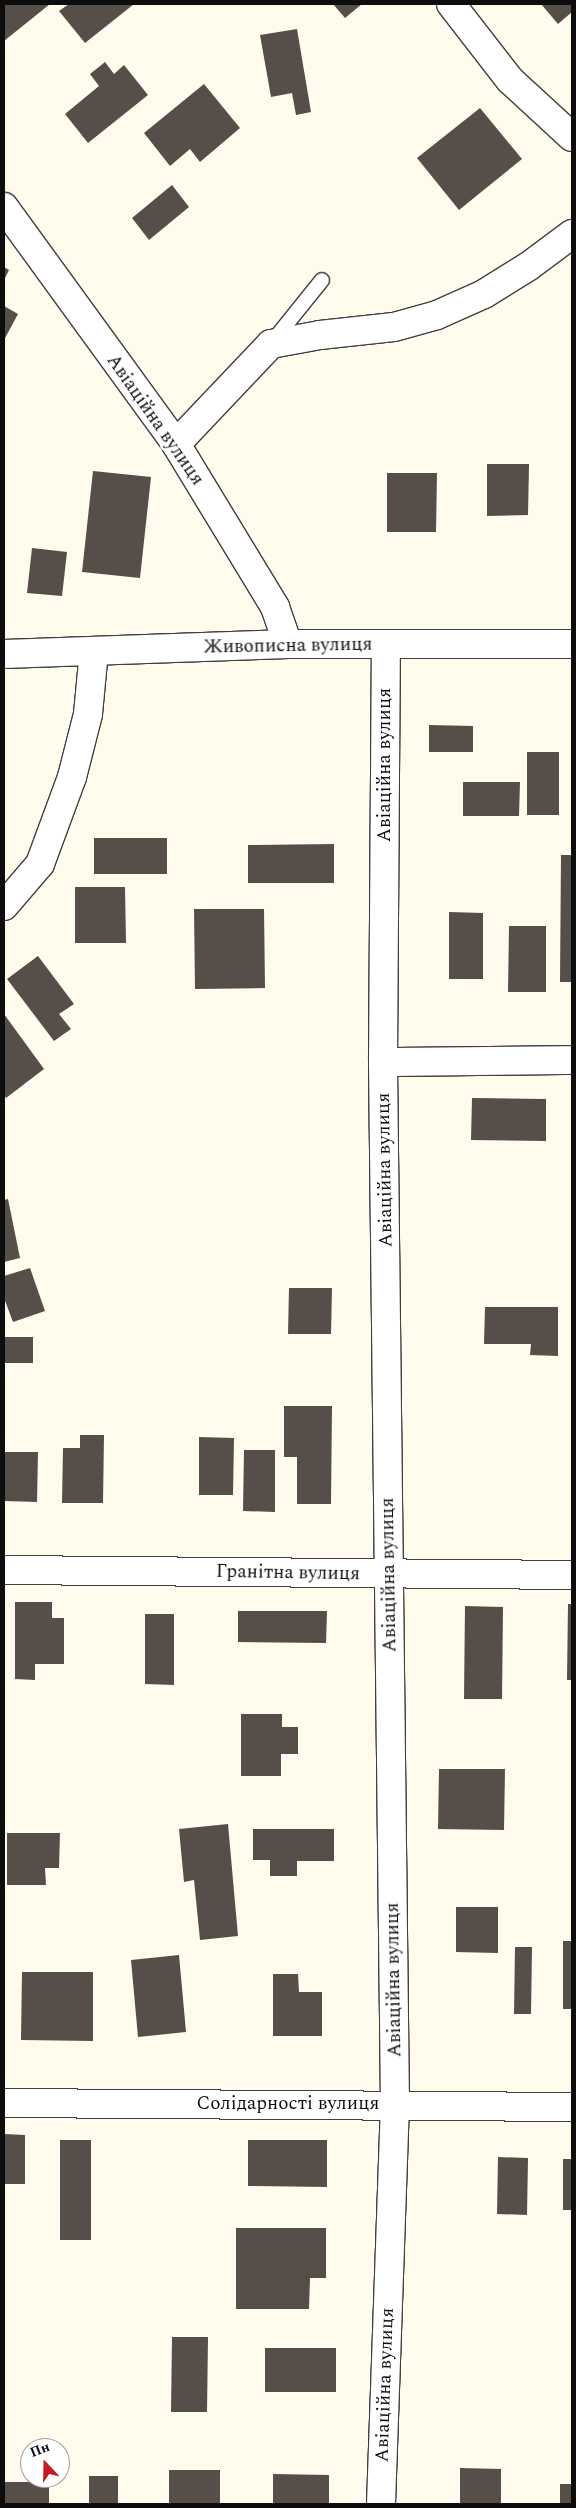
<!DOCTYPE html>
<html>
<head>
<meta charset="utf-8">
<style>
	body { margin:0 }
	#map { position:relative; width:576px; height:2508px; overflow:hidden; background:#fffbed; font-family:Spectral,serif }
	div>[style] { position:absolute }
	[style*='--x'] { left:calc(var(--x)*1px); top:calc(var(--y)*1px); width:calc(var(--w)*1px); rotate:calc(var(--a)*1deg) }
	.building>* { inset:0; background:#564e48 }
	.roads { filter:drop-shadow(1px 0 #404040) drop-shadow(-1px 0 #404040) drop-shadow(0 1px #404040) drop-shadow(0 -1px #404040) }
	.lane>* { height:14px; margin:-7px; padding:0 7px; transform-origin:7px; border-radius:7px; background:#fff }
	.street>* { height:28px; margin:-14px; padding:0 14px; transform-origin:14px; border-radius:14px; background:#fff }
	span { translate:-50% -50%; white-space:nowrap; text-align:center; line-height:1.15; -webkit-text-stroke:5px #fff; paint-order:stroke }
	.street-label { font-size:19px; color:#0d0d0d }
	.frame { position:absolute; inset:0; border:5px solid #0d0d0d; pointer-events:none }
	.north { position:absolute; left:20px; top:2438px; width:50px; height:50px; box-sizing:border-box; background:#fff; border:1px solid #9e9e9e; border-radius:50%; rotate:339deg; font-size:14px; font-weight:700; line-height:20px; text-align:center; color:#0d0d0d }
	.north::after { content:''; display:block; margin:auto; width:18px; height:22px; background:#c71b23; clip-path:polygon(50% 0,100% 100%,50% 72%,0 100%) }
</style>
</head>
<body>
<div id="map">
	<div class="building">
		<div style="clip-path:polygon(5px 4px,50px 4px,4px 41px)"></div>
		<div style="clip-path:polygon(69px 4px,134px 4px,85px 43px,59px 11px)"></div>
		<div style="clip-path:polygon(333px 4px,362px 4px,345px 18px)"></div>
		<div style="clip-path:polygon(541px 4px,572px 4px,572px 12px,558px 24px)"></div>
		<div style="clip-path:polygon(297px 29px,311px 112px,296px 115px,292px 93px,271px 97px,260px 35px)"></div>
		<div style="clip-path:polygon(105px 62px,114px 74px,124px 65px,148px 95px,88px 143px,65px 114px,99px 86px,90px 74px)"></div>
		<div style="clip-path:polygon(204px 84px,240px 128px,200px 162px,190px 149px,170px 166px,144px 133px)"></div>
		<div style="clip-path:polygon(480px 108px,522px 159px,459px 210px,417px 158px)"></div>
		<div style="clip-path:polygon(172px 185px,189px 207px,149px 240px,132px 218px)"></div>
		<div style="clip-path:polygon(4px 267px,9px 270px,4px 280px)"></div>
		<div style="clip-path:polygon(4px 306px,18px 314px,4px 340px)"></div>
		<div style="clip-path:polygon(487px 464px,529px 464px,528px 515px,487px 516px)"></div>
		<div style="clip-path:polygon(93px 471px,151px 477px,140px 578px,82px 572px)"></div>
		<div style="clip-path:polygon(387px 473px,437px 473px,436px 532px,387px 532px)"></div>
		<div style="clip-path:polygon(32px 548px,67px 552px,62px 596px,27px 593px)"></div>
		<div style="clip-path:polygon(429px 725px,473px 726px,473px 752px,429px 752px)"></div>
		<div style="clip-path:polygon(527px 752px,559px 752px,559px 815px,527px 815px)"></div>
		<div style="clip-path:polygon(463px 782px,520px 782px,519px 816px,463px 816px)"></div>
		<div style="clip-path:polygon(94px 838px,167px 838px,167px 874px,94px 874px)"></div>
		<div style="clip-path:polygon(334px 844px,334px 883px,248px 883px,248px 845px)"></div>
		<div style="clip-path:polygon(561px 855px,572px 855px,572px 982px,560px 982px)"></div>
		<div style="clip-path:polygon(75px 887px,125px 887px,126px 943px,75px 943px)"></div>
		<div style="clip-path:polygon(194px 909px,264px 909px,265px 988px,195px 989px)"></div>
		<div style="clip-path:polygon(449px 912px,483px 913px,483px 979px,449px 979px)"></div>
		<div style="clip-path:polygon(509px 926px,546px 926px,546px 992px,508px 992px)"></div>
		<div style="clip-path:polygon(38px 956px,74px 1004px,59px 1014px,71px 1029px,54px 1041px,7px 979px)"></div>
		<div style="clip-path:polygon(4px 1014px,44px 1069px,6px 1098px,4px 1095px)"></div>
		<div style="clip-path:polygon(472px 1098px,546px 1099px,546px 1141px,471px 1140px)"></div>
		<div style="clip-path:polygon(8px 1199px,20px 1258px,4px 1262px,4px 1200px)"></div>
		<div style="clip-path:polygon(30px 1268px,45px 1311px,13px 1322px,4px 1298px,4px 1276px)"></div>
		<div style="clip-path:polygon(289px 1288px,332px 1288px,331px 1334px,288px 1334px)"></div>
		<div style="clip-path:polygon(485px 1307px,558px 1307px,558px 1356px,530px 1355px,531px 1344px,484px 1344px)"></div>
		<div style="clip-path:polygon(4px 1337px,33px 1337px,33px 1363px,4px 1363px)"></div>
		<div style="clip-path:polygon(284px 1406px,332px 1406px,331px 1504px,297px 1504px,297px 1457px,284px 1457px)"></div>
		<div style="clip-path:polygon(80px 1435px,104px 1435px,103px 1503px,62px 1503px,63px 1448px,80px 1448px)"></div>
		<div style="clip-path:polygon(199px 1437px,234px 1438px,233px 1495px,199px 1495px)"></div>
		<div style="clip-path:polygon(244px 1450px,275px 1450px,275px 1512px,243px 1511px)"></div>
		<div style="clip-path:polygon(4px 1452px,38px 1452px,37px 1502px,4px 1501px)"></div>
		<div style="clip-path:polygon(15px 1602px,52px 1602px,52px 1618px,64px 1618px,64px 1664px,35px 1664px,35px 1680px,15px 1679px)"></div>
		<div style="clip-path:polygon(568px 1604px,572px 1604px,572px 1680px,567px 1680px)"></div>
		<div style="clip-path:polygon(465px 1606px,503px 1607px,502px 1699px,464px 1699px)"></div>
		<div style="clip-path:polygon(238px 1611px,327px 1611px,326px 1643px,238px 1642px)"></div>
		<div style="clip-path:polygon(145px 1614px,174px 1614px,174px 1685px,145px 1684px)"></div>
		<div style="clip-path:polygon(241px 1714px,282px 1714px,282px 1727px,298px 1727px,298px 1754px,281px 1754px,281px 1776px,241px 1776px)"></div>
		<div style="clip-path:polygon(439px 1769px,505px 1769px,504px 1830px,438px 1829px)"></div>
		<div style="clip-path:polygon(228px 1824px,238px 1936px,200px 1940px,194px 1880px,184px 1882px,179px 1829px)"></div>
		<div style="clip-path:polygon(253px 1829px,334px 1829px,334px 1861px,297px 1861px,297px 1876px,270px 1876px,270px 1860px,253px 1860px)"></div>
		<div style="clip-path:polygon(7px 1833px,60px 1833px,59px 1868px,45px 1868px,46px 1885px,7px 1885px)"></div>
		<div style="clip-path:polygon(456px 1907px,498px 1907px,498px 1953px,456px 1952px)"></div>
		<div style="clip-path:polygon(563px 1941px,572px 1941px,572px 2009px,563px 2009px)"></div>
		<div style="clip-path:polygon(515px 1947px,532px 1947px,531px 2014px,514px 2014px)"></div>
		<div style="clip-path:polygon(179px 1955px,186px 2032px,138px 2037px,131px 1960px)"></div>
		<div style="clip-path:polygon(22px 1972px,93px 1972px,93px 2041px,21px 2040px)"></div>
		<div style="clip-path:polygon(273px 1974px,298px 1974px,299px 1992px,322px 1992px,322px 2036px,273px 2036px)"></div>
		<div style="clip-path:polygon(4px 2134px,25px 2135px,25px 2184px,4px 2184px)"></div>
		<div style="clip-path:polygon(60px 2140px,91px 2140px,91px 2240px,60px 2240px)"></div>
		<div style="clip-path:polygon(248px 2140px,327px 2140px,327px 2187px,248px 2186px)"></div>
		<div style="clip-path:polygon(498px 2157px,528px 2158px,527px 2215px,497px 2214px)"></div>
		<div style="clip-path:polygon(563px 2159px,572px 2159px,572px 2210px,563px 2210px)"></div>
		<div style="clip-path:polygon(236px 2228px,326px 2228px,326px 2278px,310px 2278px,309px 2309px,236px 2309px)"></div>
		<div style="clip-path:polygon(172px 2337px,208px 2337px,207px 2412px,171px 2412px)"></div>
		<div style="clip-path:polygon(265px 2348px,336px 2348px,336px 2392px,265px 2392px)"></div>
		<div style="clip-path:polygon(460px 2468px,501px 2469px,501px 2504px,460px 2504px)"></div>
		<div style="clip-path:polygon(169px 2470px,220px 2470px,220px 2504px,169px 2504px)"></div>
		<div style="clip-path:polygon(273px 2474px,329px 2475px,329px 2504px,273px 2504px)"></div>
		<div style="clip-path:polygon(89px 2476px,118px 2476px,118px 2504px,89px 2504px)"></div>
		<div style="clip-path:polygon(5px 2482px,49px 2482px,49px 2504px,5px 2504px)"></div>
		<div style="clip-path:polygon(560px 2484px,572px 2484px,572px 2504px,560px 2504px)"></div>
	</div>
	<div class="roads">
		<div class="lane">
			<div style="--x:273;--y:341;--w:78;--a:-51.2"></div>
		</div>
		<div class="street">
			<div style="--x:451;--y:4;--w:96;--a:52.2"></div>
			<div style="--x:510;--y:80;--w:84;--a:42.6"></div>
			<div style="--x:4;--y:207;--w:293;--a:54"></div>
			<div style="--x:176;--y:444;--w:191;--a:58.7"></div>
			<div style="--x:275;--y:607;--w:39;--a:71"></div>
			<div style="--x:176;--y:444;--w:138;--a:-46.5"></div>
			<div style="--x:271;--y:344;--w:50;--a:-10.4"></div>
			<div style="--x:320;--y:335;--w:74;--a:-6.2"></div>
			<div style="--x:394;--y:327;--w:45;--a:-15.6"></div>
			<div style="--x:437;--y:315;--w:51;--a:-24.1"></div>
			<div style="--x:484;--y:294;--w:53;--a:-31.9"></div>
			<div style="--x:529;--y:266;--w:54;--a:-36.7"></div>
			<div style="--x:4;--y:654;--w:284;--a:-2"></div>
			<div style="--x:288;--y:644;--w:284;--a:0"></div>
			<div style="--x:4;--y:906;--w:55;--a:-49.4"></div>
			<div style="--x:40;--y:864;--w:93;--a:-69.8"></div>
			<div style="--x:72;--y:777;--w:65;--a:-75.7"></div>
			<div style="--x:88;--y:714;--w:63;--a:-84.6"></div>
			<div style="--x:383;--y:1062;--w:189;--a:-0.6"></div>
			<div style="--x:4;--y:1570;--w:568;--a:0.5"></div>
			<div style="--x:4;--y:2103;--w:568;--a:0.4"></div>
			<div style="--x:381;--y:2504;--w:399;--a:-88"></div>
			<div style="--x:395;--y:2105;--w:1043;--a:-90.66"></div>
			<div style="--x:383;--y:1062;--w:417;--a:-89.6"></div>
		</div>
	</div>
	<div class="street-label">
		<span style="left:155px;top:420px;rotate:55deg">Авіаційна вулиця</span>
		<span style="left:288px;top:646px;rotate:-1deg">Живописна вулиця</span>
		<span style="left:385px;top:765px;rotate:-90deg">Авіаційна вулиця</span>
		<span style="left:385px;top:1170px;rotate:-91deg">Авіаційна вулиця</span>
		<span style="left:288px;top:1573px;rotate:1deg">Гранітна вулиця</span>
		<span style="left:389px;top:1575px;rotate:-91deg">Авіаційна вулиця</span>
		<span style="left:394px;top:1980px;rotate:-91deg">Авіаційна вулиця</span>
		<span style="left:288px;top:2104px">Солідарності вулиця</span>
		<span style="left:385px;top:2385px;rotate:-88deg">Авіаційна вулиця</span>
	</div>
	<div class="frame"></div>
	<div class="north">Пн</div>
</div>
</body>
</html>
